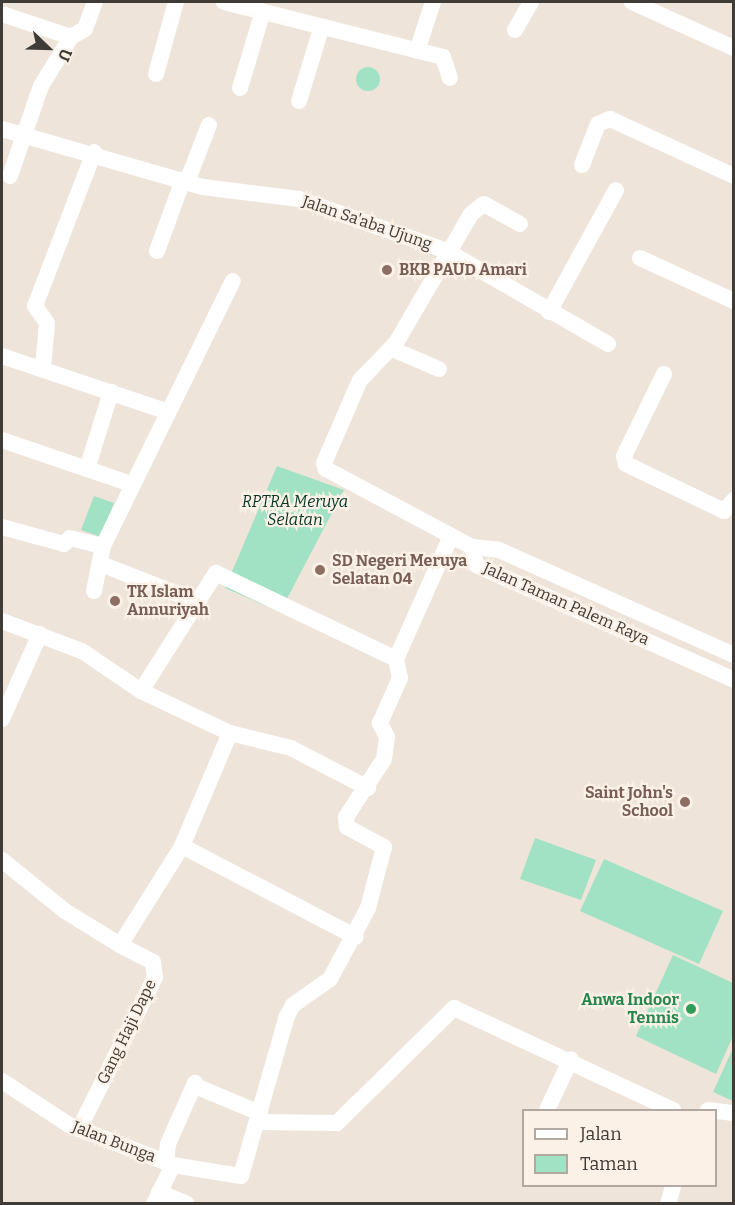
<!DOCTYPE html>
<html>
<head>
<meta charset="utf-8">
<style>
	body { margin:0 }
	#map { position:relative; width:735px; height:1205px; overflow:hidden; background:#eee4d9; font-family:Bitter,serif }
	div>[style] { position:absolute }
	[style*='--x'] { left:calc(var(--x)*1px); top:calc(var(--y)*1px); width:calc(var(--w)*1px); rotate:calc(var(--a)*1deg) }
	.green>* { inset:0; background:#a2e2c4 }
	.round { border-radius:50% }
	.minor>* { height:16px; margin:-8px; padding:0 8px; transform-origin:8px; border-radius:8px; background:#fff }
	.dots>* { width:16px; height:16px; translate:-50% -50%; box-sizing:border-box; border:3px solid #fbf1e7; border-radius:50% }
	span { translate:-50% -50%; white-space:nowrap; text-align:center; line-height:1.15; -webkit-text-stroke:4.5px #fbf1e7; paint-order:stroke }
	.street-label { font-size:16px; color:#3f3b37 }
	.education-label { font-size:16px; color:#785e54; font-weight:700 }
	.left { translate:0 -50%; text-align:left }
	.right { translate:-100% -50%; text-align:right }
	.park-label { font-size:16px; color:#053725; font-style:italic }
	.leisure-label { font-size:16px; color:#27864d; font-weight:700 }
	.frame { position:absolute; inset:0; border:3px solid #3f3b37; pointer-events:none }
	.legend { position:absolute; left:522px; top:1109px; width:195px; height:78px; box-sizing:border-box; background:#fbf1e7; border:2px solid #b0a8a1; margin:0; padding:8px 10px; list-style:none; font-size:18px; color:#3f3b37 }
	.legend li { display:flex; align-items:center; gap:12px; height:30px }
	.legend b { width:30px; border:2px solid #b0a8a1 }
	.north { position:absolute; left:18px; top:18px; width:60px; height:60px; -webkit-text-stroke:4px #fbf1e7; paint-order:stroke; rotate:113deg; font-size:16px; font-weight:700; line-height:24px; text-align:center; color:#3f3b37 }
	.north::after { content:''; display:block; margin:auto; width:21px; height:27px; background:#3f3b37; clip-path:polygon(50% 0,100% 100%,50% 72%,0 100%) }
</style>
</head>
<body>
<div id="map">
	<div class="green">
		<div class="round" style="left:356px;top:67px;width:24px;height:24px"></div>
		<div style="clip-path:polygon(277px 466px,344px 490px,280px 612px,225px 588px)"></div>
		<div style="clip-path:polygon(94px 496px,114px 503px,101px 537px,81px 530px)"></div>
		<div style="clip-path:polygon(535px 838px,596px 860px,581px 900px,520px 879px)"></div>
		<div style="clip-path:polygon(604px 859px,723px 911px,699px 964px,580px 911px)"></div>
		<div style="clip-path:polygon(673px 955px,733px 983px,733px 1036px,716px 1074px,636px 1036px)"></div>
		<div style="clip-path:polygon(733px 1048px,734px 1101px,733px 1101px,713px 1092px)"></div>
	</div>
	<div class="minor">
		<div style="--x:224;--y:2;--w:226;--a:14.1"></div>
		<div style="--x:443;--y:57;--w:22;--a:72"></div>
		<div style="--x:632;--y:2;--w:112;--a:24.3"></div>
		<div style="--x:2;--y:14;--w:73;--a:18.4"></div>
		<div style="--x:515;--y:30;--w:32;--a:-60"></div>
		<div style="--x:417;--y:51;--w:52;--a:-71.9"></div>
		<div style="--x:156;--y:74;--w:75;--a:-74.5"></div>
		<div style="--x:240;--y:88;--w:80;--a:-73.4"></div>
		<div style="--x:299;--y:101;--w:78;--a:-73"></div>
		<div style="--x:2;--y:129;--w:209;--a:16.1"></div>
		<div style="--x:203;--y:187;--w:97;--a:7.1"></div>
		<div style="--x:299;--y:199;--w:157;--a:19.4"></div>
		<div style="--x:447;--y:251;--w:186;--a:30"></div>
		<div style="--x:582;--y:165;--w:44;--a:-68.7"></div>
		<div style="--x:598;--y:124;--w:13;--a:-23"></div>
		<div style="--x:610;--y:119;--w:136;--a:24.7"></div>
		<div style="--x:10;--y:176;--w:95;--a:-71"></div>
		<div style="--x:41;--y:86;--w:57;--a:-58.5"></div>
		<div style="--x:71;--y:37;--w:16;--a:-30"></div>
		<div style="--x:85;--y:29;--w:29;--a:-70"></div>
		<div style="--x:187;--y:182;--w:61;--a:-68.9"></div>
		<div style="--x:157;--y:251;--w:76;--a:-69.9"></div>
		<div style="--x:640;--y:258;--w:103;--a:24.6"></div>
		<div style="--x:549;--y:312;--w:139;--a:-61.2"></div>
		<div style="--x:392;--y:349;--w:51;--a:23.1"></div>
		<div style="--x:2;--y:356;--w:172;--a:18.6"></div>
		<div style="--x:43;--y:368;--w:45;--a:-84.9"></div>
		<div style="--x:47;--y:323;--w:21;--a:-125"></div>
		<div style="--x:35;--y:306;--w:165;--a:-69"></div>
		<div style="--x:664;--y:374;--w:91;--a:116"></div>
		<div style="--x:624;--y:456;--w:8;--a:76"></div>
		<div style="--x:626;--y:464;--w:109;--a:25.6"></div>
		<div style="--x:724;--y:511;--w:15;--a:-48"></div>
		<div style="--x:2;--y:440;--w:136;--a:18.8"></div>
		<div style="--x:87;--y:469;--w:81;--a:-72.7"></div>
		<div style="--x:2;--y:527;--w:64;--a:15.3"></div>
		<div style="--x:64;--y:544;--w:8;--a:-45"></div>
		<div style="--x:70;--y:538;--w:34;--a:14"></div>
		<div style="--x:472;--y:547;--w:166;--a:-151.9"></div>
		<div style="--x:326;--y:469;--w:6;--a:-108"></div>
		<div style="--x:324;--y:463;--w:90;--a:-66.6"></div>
		<div style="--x:360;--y:380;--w:52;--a:-45.8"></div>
		<div style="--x:396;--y:343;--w:149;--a:-59.8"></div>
		<div style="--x:471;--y:214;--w:16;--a:-38"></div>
		<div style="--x:484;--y:204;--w:41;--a:29.1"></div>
		<div style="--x:472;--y:547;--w:18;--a:77"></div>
		<div style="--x:476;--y:565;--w:282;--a:24"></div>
		<div style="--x:472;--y:547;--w:27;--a:6"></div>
		<div style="--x:499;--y:550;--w:257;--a:24.1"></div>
		<div style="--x:101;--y:564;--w:104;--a:21.4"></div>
		<div style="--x:94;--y:591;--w:46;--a:-78.7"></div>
		<div style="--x:103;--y:546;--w:295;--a:-63.9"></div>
		<div style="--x:2;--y:621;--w:85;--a:20.6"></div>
		<div style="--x:82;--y:651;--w:71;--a:34.1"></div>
		<div style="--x:141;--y:691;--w:98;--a:25.3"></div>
		<div style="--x:230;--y:733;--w:63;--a:13.8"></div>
		<div style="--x:291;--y:748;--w:87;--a:27.5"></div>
		<div style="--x:141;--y:691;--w:140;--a:-57.6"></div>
		<div style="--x:216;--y:573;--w:199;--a:25.5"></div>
		<div style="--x:2;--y:719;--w:93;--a:-65.9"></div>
		<div style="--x:182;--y:846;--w:196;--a:27.6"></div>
		<div style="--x:2;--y:860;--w:81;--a:39"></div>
		<div style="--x:65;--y:911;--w:65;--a:31.7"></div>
		<div style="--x:2;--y:1081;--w:80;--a:33.3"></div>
		<div style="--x:69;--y:1125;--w:111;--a:21"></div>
		<div style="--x:173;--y:1165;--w:69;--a:9.2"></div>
		<div style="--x:241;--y:1176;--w:166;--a:-74"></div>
		<div style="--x:287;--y:1016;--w:13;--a:-61"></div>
		<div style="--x:293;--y:1005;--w:45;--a:-35.1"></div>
		<div style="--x:330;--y:979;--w:81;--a:-61.8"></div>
		<div style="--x:368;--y:908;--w:63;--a:-75.3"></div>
		<div style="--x:384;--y:847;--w:42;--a:-151.6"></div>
		<div style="--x:347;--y:827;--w:10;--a:-96"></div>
		<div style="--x:346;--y:817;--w:69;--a:-56.8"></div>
		<div style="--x:384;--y:759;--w:22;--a:-82"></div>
		<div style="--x:387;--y:737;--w:16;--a:-117"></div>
		<div style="--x:380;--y:723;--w:49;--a:-66"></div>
		<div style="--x:400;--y:678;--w:19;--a:-102"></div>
		<div style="--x:396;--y:659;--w:135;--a:-65.9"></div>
		<div style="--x:200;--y:1088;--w:65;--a:22.6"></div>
		<div style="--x:547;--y:1110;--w:56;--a:-64.8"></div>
		<div style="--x:708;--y:1110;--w:26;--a:7"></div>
		<div style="--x:257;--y:1122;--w:80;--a:0.7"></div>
		<div style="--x:337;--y:1123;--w:164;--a:-44.5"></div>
		<div style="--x:454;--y:1008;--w:242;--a:25"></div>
		<div style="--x:79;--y:1129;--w:170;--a:-63.4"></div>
		<div style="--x:155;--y:977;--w:15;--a:-98"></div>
		<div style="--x:153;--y:962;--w:37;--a:-153"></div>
		<div style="--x:120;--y:945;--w:117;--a:-57.9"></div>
		<div style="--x:182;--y:846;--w:123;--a:-67"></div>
		<div style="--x:166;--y:1163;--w:19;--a:-84"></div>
		<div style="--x:168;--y:1144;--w:67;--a:-66.1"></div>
		<div style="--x:159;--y:1192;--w:30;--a:23"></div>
		<div style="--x:154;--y:1204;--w:43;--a:-64"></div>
		<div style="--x:668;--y:1204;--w:19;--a:-74"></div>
	</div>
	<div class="dots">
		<div style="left:387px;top:270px;background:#8d6e63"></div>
		<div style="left:320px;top:570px;background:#8d6e63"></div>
		<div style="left:115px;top:601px;background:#8d6e63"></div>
		<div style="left:685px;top:802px;background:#8d6e63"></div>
		<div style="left:691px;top:1009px;background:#2e9e5b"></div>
	</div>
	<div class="street-label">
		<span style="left:367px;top:223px;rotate:19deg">Jalan Sa'aba Ujung</span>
		<span style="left:566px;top:604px;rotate:24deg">Jalan Taman Palem Raya</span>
		<span style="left:127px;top:1032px;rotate:-64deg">Gang Haji Dape</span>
		<span style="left:114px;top:1142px;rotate:21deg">Jalan Bunga</span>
	</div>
	<div class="education-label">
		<span class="left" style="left:399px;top:270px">BKB PAUD Amari</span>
		<span class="left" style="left:332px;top:570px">SD Negeri Meruya<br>Selatan 04</span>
		<span class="left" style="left:127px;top:601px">TK Islam<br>Annuriyah</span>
		<span class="right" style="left:673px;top:802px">Saint John's<br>School</span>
	</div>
	<div class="park-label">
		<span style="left:295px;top:511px">RPTRA Meruya<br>Selatan</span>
	</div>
	<div class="leisure-label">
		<span class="right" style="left:679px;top:1009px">Anwa Indoor<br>Tennis</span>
	</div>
	<div class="frame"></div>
	<ul class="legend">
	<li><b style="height:8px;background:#fff"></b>Jalan</li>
	<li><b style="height:16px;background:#a2e2c4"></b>Taman</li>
	</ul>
	<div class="north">U</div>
</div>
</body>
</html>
